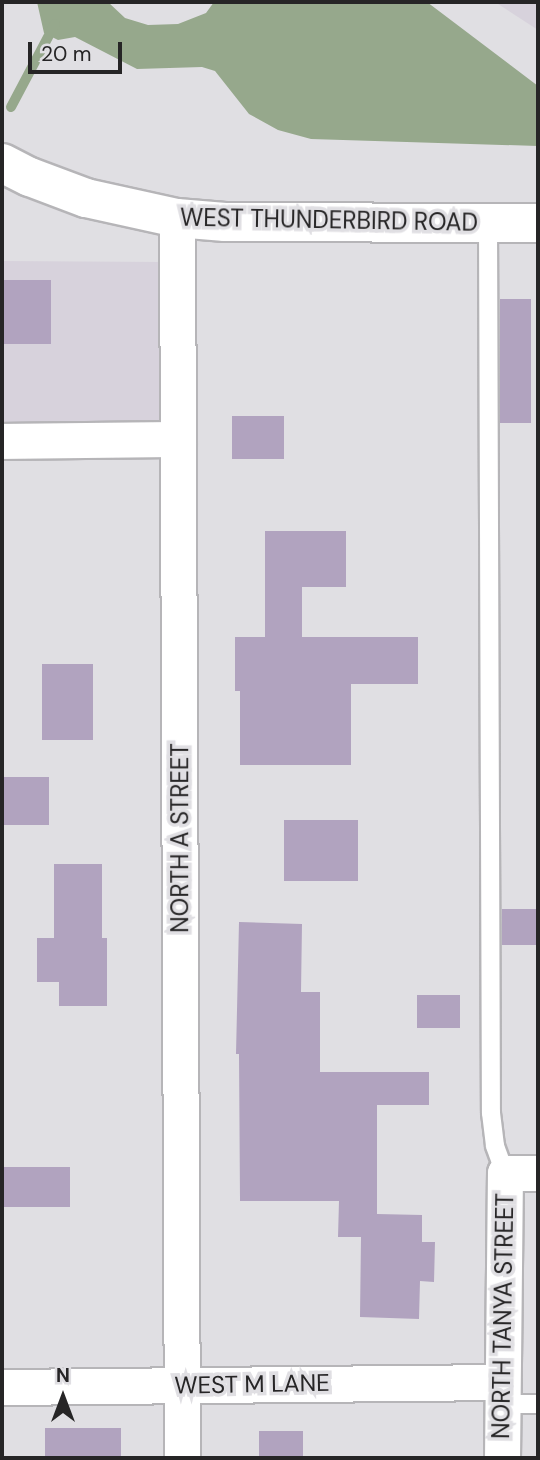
<!DOCTYPE html>
<html>
<head>
<meta charset="utf-8">
<style>
	body { margin:0 }
	#map { position:relative; width:540px; height:1460px; overflow:hidden; background:#e0dfe3; font-family:"DM Sans",sans-serif }
	div>[style] { position:absolute }
	[style*='--x'] { left:calc(var(--x)*1px); top:calc(var(--y)*1px); width:calc(var(--w)*1px); rotate:calc(var(--a)*1deg) }
	.built>* { inset:0; background:#d7d2dc }
	.water>* { inset:0; background:#96a88c }
	.stream>* { height:10px; margin:-5px; padding:0 5px; transform-origin:5px; border-radius:5px; background:#96a88c }
	.building>* { inset:0; background:#b1a3bf }
	.roads { filter:drop-shadow(2px 0 #b6b5b8) drop-shadow(-2px 0 #b6b5b8) drop-shadow(0 2px #b6b5b8) drop-shadow(0 -2px #b6b5b8) }
	.lane>* { height:18px; margin:-9px; padding:0 9px; transform-origin:9px; border-radius:9px; background:#fff }
	.street>* { height:35px; margin:-17.5px; padding:0 17.5px; transform-origin:17.5px; border-radius:17.5px; background:#fff }
	.secondary>* { height:38px; margin:-19px; padding:0 19px; transform-origin:19px; border-radius:19px; background:#fff }
	span { translate:-50% -50%; white-space:nowrap; text-align:center; line-height:1.15; -webkit-text-stroke:7px #e0dfe3; paint-order:stroke }
	.street-label { font-size:24px; color:#262526 }
	.frame { position:absolute; inset:0; border:4px solid #262526; pointer-events:none }
	.north { position:absolute; left:28px; top:1362px; width:70px; height:70px; -webkit-text-stroke:5px #e0dfe3; paint-order:stroke; rotate:0deg; font-size:19px; font-weight:700; line-height:28px; text-align:center; color:#262526 }
	.north::after { content:''; display:block; margin:auto; width:24px; height:32px; background:#262526; clip-path:polygon(50% 0,100% 100%,50% 72%,0 100%) }
	.scale { position:absolute; left:28px; top:42px; width:94px; height:32px; box-sizing:border-box; border:4px solid #262526; border-top:0; padding-left:9px; font-size:21px; line-height:24px; white-space:nowrap; color:#262526; -webkit-text-stroke:5px #e0dfe3; paint-order:stroke }
</style>
</head>
<body>
<div id="map">
	<div class="built">
		<div style="clip-path:polygon(495px 2px,538px 2px,538px 30px)"></div>
		<div style="clip-path:polygon(2px 261px,162px 262px,164px 421px,2px 424px)"></div>
	</div>
	<div class="water">
		<div style="clip-path:polygon(37px 2px,108px 2px,125px 18px,148px 25px,178px 24px,206px 13px,214px 2px,427px 2px,538px 86px,538px 146px,311px 139px,278px 130px,249px 114px,215px 71px,202px 67px,137px 69px,75px 37px,58px 40px,44px 33px)"></div>
	</div>
	<div class="stream">
		<div style="--x:11;--y:107;--w:94;--a:-62.1"></div>
	</div>
	<div class="building">
		<div style="clip-path:polygon(2px 280px,51px 280px,51px 344px,2px 344px)"></div>
		<div style="clip-path:polygon(500px 299px,531px 299px,531px 423px,500px 423px)"></div>
		<div style="clip-path:polygon(232px 416px,284px 416px,284px 459px,232px 459px)"></div>
		<div style="clip-path:polygon(265px 531px,346px 531px,346px 587px,302px 587px,302px 637px,418px 637px,418px 684px,351px 684px,351px 765px,240px 765px,240px 691px,235px 691px,235px 637px,265px 637px)"></div>
		<div style="clip-path:polygon(42px 664px,93px 664px,93px 740px,42px 740px)"></div>
		<div style="clip-path:polygon(2px 777px,49px 777px,49px 825px,2px 825px)"></div>
		<div style="clip-path:polygon(284px 820px,358px 820px,358px 881px,284px 881px)"></div>
		<div style="clip-path:polygon(54px 864px,102px 864px,102px 938px,107px 938px,107px 1006px,59px 1006px,59px 982px,37px 982px,37px 938px,54px 938px)"></div>
		<div style="clip-path:polygon(502px 909px,538px 909px,538px 945px,502px 945px)"></div>
		<div style="clip-path:polygon(239px 922px,302px 924px,301px 992px,320px 992px,320px 1072px,429px 1072px,429px 1105px,377px 1105px,377px 1214px,422px 1215px,422px 1242px,435px 1242px,434px 1282px,420px 1281px,419px 1319px,360px 1317px,361px 1237px,338px 1237px,339px 1201px,240px 1201px,239px 1054px,236px 1054px)"></div>
		<div style="clip-path:polygon(417px 995px,460px 995px,460px 1028px,417px 1028px)"></div>
		<div style="clip-path:polygon(2px 1167px,70px 1167px,70px 1207px,2px 1207px)"></div>
		<div style="clip-path:polygon(45px 1428px,121px 1428px,121px 1458px,45px 1458px)"></div>
		<div style="clip-path:polygon(259px 1431px,303px 1431px,303px 1458px,259px 1458px)"></div>
	</div>
	<div class="roads">
		<div class="lane">
			<div style="--x:488;--y:223;--w:890;--a:89.81"></div>
			<div style="--x:491;--y:1113;--w:33;--a:83"></div>
			<div style="--x:495;--y:1146;--w:29;--a:70"></div>
			<div style="--x:502;--y:1404;--w:36;--a:0"></div>
		</div>
		<div class="street">
			<div style="--x:177;--y:218;--w:1240;--a:89.77"></div>
			<div style="--x:2;--y:441;--w:176;--a:-0.7"></div>
			<div style="--x:2;--y:1387;--w:500;--a:-0.57"></div>
			<div style="--x:502;--y:1458;--w:285;--a:-89.4"></div>
			<div style="--x:505;--y:1173;--w:33;--a:0"></div>
		</div>
		<div class="secondary">
			<div style="--x:2;--y:163;--w:31;--a:27"></div>
			<div style="--x:30;--y:177;--w:60;--a:20.6"></div>
			<div style="--x:86;--y:198;--w:93;--a:12.4"></div>
			<div style="--x:177;--y:218;--w:48;--a:4.8"></div>
			<div style="--x:225;--y:222;--w:313;--a:0.2"></div>
		</div>
	</div>
	<div class="street-label">
		<span style="left:329px;top:220px;rotate:1deg">WEST THUNDERBIRD ROAD</span>
		<span style="left:180px;top:838px;rotate:-90deg">NORTH A STREET</span>
		<span style="left:503px;top:1316px;rotate:-89deg">NORTH TANYA STREET</span>
		<span style="left:252px;top:1384px;rotate:-1deg">WEST M LANE</span>
	</div>
	<div class="frame"></div>
	<div class="north">N</div>
	<div class="scale">20 m</div>
</div>
</body>
</html>
